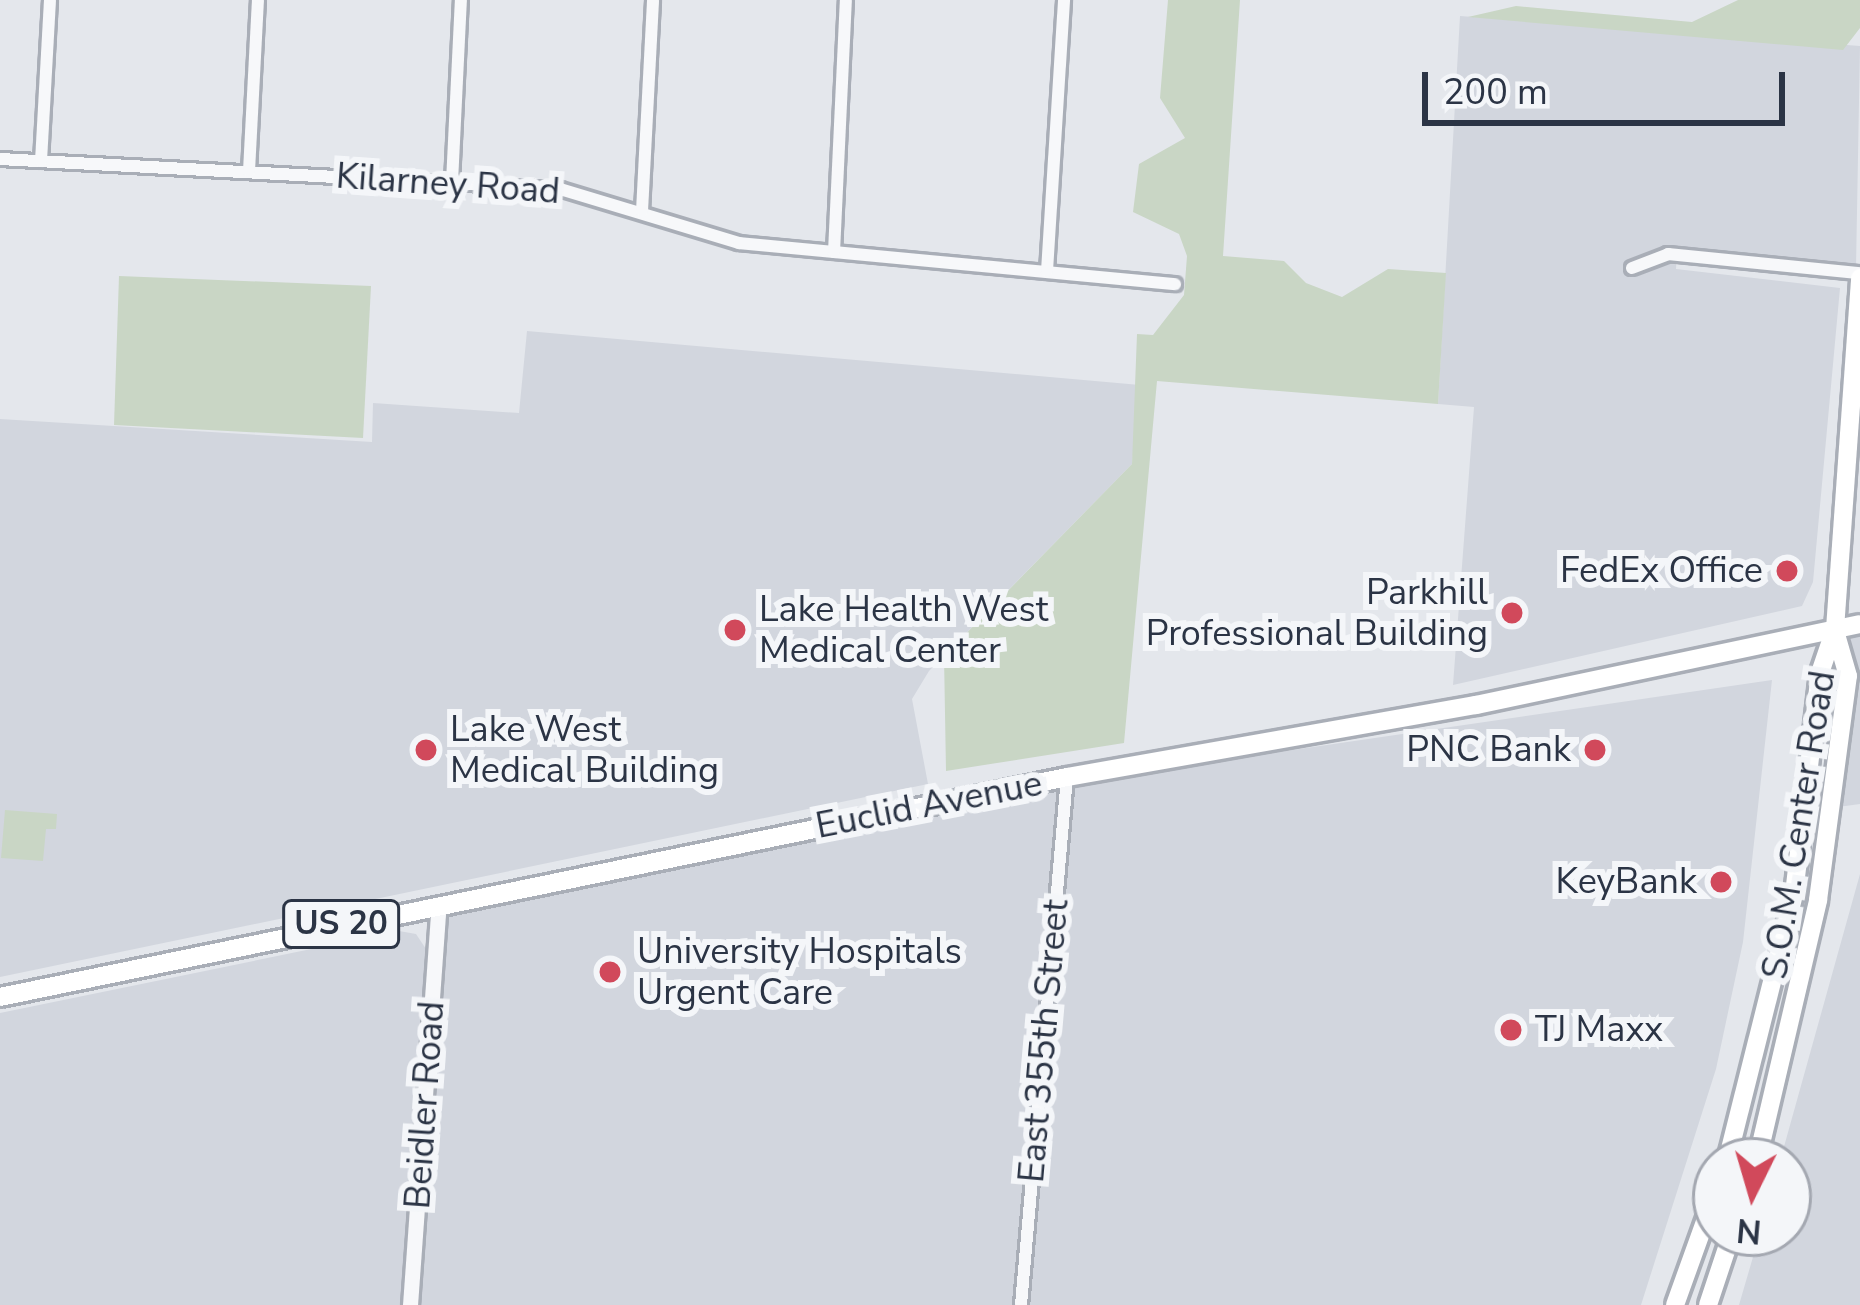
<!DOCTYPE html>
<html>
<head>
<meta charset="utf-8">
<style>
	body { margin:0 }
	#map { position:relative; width:1860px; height:1305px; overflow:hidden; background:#e4e7ec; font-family:"Nunito Sans",sans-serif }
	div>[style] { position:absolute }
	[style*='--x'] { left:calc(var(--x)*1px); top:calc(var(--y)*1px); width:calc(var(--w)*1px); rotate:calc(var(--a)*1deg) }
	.built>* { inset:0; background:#d2d6de }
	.green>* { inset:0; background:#c9d6c5 }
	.roads { filter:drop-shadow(3px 0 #a9aeb7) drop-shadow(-3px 0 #a9aeb7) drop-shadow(0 3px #a9aeb7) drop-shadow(0 -3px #a9aeb7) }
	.minor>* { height:12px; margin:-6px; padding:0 6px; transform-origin:6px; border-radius:6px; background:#f7f8fa }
	.tertiary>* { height:15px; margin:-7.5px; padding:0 7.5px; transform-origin:7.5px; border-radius:7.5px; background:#f7f8fa }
	.primary>* { height:18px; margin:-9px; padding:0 9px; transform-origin:9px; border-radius:9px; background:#fff }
	.dots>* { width:33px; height:33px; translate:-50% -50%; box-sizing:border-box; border:6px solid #f4f6f9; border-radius:50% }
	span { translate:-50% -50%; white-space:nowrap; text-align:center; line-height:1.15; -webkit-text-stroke:12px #f4f6f9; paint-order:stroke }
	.shield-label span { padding:3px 9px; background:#f4f6f9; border:3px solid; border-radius:9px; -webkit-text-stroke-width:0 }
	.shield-label { font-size:33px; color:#2b3445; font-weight:700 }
	.street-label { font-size:36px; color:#2b3445 }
	.poi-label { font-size:36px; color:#2b3445 }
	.right { translate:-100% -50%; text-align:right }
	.left { translate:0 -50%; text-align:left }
	.north { position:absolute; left:1692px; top:1137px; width:120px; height:120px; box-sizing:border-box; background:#f4f6f9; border:3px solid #a4a8b1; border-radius:50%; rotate:185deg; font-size:33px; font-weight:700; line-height:48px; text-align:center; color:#2b3445 }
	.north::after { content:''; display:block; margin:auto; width:42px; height:54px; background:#d1495b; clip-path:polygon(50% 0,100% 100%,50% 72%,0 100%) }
	.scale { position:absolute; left:1422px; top:72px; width:363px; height:54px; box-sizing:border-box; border:6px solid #2b3445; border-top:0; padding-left:15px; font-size:36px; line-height:42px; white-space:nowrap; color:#2b3445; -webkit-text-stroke:9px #f4f6f9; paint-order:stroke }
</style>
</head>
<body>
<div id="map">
	<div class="built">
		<div style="clip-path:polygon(1460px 16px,1860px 46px,1856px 268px,1677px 252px,1676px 269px,1840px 288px,1813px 582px,1802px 606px,1453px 685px,1474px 407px,1438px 404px)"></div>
		<div style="clip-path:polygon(527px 331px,1140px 385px,1132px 464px,929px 671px,912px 699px,928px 784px,0 977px,0 419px,372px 442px,373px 403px,519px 413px)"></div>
		<div style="clip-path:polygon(1860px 628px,1860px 804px,1838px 807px,1841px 632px)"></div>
		<div style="clip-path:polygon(1772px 680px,1743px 942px,1716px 1069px,1641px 1305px,415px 1305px,443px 911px,1061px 786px,1056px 947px,1074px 782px)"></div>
		<div style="clip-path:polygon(1860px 874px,1860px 1305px,1739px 1305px,1760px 1233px,1788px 1233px,1788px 1161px,1780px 1161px)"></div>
		<div style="clip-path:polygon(399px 931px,416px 934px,428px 952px,402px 1305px,0 1305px,0 1013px)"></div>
	</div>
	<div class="green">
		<div style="clip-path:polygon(1168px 0,1240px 0,1223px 256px,1284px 261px,1306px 283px,1342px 297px,1388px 269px,1446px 273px,1438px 404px,1157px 381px,1124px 743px,946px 771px,944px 656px,1132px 464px,1137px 334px,1153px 335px,1184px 295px,1187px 256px,1179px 234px,1133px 212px,1139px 164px,1185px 138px,1160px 98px)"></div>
		<div style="clip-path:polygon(1738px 0,1860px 0,1860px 28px,1843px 50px,1468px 17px,1516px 6px,1692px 22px)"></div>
		<div style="clip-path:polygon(119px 276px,371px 286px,363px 438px,114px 425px)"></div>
		<div style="clip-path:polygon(5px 810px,57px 814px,56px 829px,46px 829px,43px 861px,1px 858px)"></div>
	</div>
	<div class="roads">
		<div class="minor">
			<div style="--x:0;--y:159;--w:561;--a:3.07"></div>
			<div style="--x:560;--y:189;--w:187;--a:16.8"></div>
			<div style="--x:739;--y:243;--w:438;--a:5.4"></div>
			<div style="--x:41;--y:161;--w:161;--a:-86.8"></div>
			<div style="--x:249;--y:171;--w:171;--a:-87"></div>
			<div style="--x:452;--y:182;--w:182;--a:-87.2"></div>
			<div style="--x:642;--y:211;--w:211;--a:-87"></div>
			<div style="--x:834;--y:252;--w:252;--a:-87.3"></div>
			<div style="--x:1632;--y:268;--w:39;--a:-21"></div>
			<div style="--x:1668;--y:254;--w:193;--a:5.7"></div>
			<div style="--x:1047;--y:271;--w:272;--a:-86.4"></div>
			<div style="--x:1021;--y:1305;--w:530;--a:-85.02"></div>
		</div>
		<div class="tertiary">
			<div style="--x:410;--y:1305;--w:401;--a:-85.9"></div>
		</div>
		<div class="primary">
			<div style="--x:0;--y:997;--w:1089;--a:-11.65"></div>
			<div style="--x:1067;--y:777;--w:415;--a:-10"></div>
			<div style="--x:1476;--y:705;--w:392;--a:-11.9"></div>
			<div style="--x:1727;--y:1161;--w:275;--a:-75.9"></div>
			<div style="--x:1794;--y:894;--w:223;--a:-83.3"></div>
			<div style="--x:1820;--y:673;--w:46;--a:-71.2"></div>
			<div style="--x:1835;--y:629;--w:352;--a:-85.9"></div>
			<div style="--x:1757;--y:1161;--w:268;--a:-76.8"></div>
			<div style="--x:1818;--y:900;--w:226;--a:-82.4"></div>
			<div style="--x:1848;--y:676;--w:47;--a:-106.1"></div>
			<div style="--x:1675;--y:1305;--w:121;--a:-70.2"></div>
			<div style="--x:1708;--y:1305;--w:76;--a:-71.6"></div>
		</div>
	</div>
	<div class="dots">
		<div style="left:1787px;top:571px;background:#d1495b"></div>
		<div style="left:1512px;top:613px;background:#d1495b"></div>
		<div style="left:735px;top:630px;background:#d1495b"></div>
		<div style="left:426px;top:750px;background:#d1495b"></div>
		<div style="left:1595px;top:750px;background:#d1495b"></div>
		<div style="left:1721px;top:882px;background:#d1495b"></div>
		<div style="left:610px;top:972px;background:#d1495b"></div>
		<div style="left:1511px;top:1030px;background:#d1495b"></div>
	</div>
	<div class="shield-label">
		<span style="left:341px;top:924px">US 20</span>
	</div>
	<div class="street-label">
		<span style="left:448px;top:184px;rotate:4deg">Kilarney Road</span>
		<span style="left:929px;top:805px;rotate:-11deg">Euclid Avenue</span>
		<span style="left:1799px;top:825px;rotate:-81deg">S.O.M. Center Road</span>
		<span style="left:1044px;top:1041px;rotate:-85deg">East 355th Street</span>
		<span style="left:425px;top:1105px;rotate:-86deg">Beidler Road</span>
	</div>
	<div class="poi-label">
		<span class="right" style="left:1763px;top:571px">FedEx Office</span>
		<span class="right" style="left:1488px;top:613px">Parkhill<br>Professional Building</span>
		<span class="left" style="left:759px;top:630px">Lake Health West<br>Medical Center</span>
		<span class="left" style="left:450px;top:750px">Lake West<br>Medical Building</span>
		<span class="right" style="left:1571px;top:750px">PNC Bank</span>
		<span class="right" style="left:1697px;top:882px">KeyBank</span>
		<span class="left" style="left:637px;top:972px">University Hospitals<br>Urgent Care</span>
		<span class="left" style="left:1535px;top:1030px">TJ Maxx</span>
	</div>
	<div class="north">N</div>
	<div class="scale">200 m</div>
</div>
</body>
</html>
